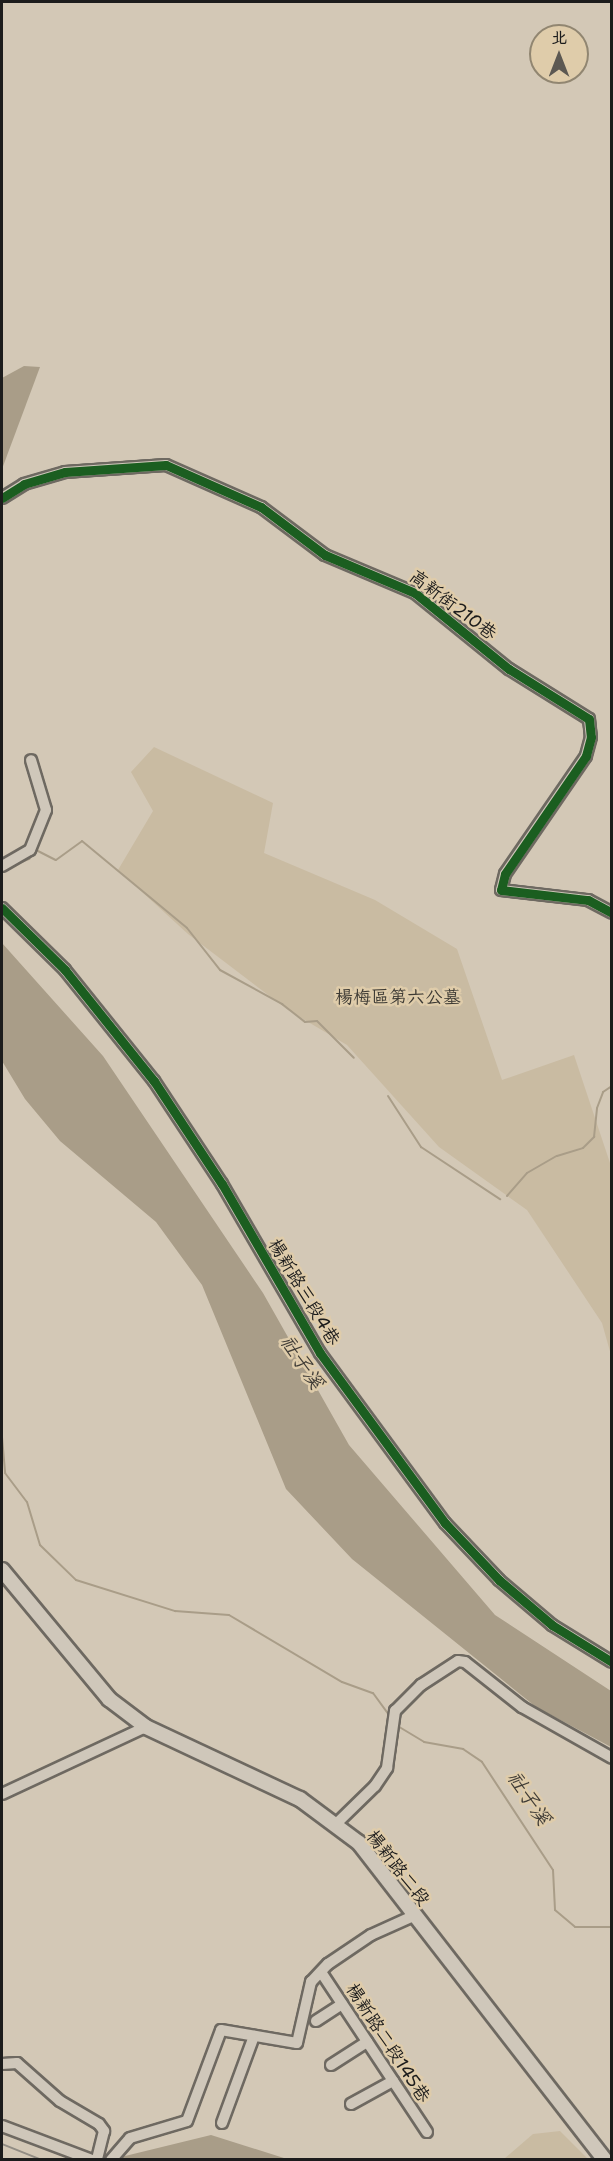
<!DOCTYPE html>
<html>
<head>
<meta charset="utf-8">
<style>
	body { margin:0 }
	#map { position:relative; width:613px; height:2161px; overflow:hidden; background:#d3c8b6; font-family:"Shantell Sans","LXGW WenKai TC",sans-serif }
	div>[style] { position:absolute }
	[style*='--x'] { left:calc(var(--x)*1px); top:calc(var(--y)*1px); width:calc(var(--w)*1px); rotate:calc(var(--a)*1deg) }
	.green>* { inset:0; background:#c9bba2 }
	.water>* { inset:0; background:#a99d88 }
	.stream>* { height:2px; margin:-1px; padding:0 1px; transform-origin:1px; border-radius:1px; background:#a99d88 }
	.roads { filter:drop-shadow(2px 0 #6e6961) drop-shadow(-2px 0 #6e6961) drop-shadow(0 2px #6e6961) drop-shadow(0 -2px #6e6961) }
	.minor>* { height:10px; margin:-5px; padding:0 5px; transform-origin:5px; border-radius:5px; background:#cfc7ba }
	.major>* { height:14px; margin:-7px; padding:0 7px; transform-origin:7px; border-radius:7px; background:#cfc7ba }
	.rail>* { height:2px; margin:-1px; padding:0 1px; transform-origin:1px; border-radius:1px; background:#928d84 }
	.cycleway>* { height:9px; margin:-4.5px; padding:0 4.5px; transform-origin:4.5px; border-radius:4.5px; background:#1b5e20 }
	span { translate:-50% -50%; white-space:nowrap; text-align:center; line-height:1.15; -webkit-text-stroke:5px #dfccaa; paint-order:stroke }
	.street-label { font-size:18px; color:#1c1c1c }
	.park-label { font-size:18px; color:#3d3a34 }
	.water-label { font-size:20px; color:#413d37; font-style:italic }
	.frame { position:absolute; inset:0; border:3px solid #1c1c1c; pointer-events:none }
	.north { position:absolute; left:529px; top:24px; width:60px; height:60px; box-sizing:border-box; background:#dfccaa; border:2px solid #918671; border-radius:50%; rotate:0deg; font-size:16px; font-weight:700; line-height:24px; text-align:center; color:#1c1c1c }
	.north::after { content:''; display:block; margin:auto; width:21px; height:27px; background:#5c5852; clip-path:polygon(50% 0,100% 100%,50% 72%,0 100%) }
</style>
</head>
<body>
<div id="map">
	<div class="green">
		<div style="clip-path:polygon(154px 747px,273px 803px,264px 853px,375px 900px,457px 949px,502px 1080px,574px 1055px,611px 1166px,611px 1355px,602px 1323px,527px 1210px,439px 1147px,347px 1045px,288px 1010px,188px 934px,118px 870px,153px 811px,131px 772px)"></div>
		<div style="clip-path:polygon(560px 2131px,588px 2159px,504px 2159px,533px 2134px)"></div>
	</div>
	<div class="water">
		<div style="clip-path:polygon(24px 366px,40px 367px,2px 469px,2px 378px)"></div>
		<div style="clip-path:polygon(2px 943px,103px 1056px,263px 1293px,349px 1445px,495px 1615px,611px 1691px,611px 1747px,536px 1707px,352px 1559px,286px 1489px,202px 1285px,156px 1222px,60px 1141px,25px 1099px,2px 1061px)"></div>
		<div style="clip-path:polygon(211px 2135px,287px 2159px,117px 2160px,121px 2157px)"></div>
	</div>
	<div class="stream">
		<div style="--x:9;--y:867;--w:22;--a:-22"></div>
		<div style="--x:29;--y:859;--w:11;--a:-52"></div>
		<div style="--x:36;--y:850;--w:22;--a:27"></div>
		<div style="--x:56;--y:860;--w:32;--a:-36"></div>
		<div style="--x:82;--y:841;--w:136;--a:39.6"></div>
		<div style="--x:187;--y:928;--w:53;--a:51.8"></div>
		<div style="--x:220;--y:970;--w:71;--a:28.7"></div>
		<div style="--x:282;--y:1004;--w:29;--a:38"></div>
		<div style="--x:305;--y:1022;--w:12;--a:-5"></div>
		<div style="--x:317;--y:1021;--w:52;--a:45"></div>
		<div style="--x:388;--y:1096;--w:61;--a:57.1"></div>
		<div style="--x:421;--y:1147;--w:95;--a:33.4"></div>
		<div style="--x:507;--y:1196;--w:30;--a:-49"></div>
		<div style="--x:527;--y:1173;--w:34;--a:-30"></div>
		<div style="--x:557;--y:1156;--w:27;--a:-17"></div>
		<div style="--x:583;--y:1148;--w:16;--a:-45"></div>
		<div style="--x:594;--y:1137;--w:29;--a:-84"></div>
		<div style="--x:597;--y:1108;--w:17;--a:-69"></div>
		<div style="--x:603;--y:1092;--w:11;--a:-34"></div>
		<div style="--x:2;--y:1437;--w:36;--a:85"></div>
		<div style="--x:5;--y:1473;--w:36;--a:53"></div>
		<div style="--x:27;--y:1502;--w:45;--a:73.2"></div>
		<div style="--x:40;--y:1545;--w:50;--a:44.2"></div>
		<div style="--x:76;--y:1580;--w:104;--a:17.4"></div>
		<div style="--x:175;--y:1611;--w:54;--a:4.2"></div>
		<div style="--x:229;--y:1615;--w:131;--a:30.7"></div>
		<div style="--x:342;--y:1682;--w:33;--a:20"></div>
		<div style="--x:373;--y:1693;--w:29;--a:54"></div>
		<div style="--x:396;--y:1725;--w:33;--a:31"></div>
		<div style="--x:424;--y:1742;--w:40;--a:10"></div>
		<div style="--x:463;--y:1749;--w:23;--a:34"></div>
		<div style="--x:482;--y:1762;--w:129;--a:56.7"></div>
		<div style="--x:553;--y:1870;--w:40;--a:87.1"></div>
		<div style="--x:555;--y:1910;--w:26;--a:40"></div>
		<div style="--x:575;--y:1927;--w:37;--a:0"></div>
	</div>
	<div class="roads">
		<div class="minor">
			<div style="--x:2;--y:498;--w:26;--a:-32"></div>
			<div style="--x:24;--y:484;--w:43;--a:-16.3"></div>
			<div style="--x:65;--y:472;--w:101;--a:-4"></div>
			<div style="--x:166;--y:465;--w:104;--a:23.9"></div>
			<div style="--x:261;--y:507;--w:80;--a:36.9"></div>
			<div style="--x:325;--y:555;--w:98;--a:22.9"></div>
			<div style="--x:415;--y:593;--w:121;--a:39"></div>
			<div style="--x:509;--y:669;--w:94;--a:32"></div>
			<div style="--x:589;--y:719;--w:18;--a:84"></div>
			<div style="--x:591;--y:737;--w:20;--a:105"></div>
			<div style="--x:586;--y:756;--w:143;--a:124.5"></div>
			<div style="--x:505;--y:874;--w:16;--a:104"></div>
			<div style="--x:501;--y:890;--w:88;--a:6.6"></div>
			<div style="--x:588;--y:900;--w:27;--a:28"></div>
			<div style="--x:2;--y:866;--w:32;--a:-30"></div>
			<div style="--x:30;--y:850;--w:43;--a:-68.2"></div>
			<div style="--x:46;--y:810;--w:52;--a:-106.7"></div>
			<div style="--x:2;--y:908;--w:88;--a:44.5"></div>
			<div style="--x:65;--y:970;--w:142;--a:51.3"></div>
			<div style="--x:154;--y:1081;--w:123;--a:56.6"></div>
			<div style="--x:222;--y:1184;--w:195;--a:59.9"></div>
			<div style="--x:320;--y:1353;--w:211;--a:53.7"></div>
			<div style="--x:445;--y:1523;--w:79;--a:46.5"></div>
			<div style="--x:499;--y:1580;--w:70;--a:40.3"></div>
			<div style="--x:552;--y:1625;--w:70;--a:31.7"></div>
			<div style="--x:2;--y:1794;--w:159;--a:-25"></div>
			<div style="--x:336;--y:1824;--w:54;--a:-44.3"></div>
			<div style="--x:375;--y:1786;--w:22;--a:-56"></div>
			<div style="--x:387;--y:1768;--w:58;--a:-82"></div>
			<div style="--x:395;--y:1711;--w:37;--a:-45"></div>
			<div style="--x:421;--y:1685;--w:44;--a:-33"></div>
			<div style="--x:458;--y:1661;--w:7;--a:8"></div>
			<div style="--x:465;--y:1662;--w:73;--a:38.3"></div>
			<div style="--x:522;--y:1707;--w:103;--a:29.5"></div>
			<div style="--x:321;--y:1972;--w:192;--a:56.5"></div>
			<div style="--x:316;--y:2021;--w:31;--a:-33"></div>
			<div style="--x:2;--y:2064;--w:15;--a:-4"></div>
			<div style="--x:17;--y:2063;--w:57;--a:41.5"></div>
			<div style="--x:60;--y:2101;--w:45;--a:30.5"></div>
			<div style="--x:99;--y:2124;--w:9;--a:54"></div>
			<div style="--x:104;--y:2131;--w:30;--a:104"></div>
			<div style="--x:331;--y:2065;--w:43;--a:-32.6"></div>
			<div style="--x:351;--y:2104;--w:48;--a:-28.7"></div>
			<div style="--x:222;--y:2123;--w:93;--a:-69.8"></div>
			<div style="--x:2;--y:2126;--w:96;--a:20.7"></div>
			<div style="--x:111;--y:2160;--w:29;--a:-49"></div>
			<div style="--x:130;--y:2138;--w:59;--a:-16.6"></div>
			<div style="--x:187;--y:2121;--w:97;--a:-69.5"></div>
			<div style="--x:221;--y:2030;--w:77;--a:9.7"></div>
			<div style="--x:297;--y:2043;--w:63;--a:-77.1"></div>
			<div style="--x:311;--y:1982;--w:25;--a:-47"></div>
			<div style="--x:328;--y:1964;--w:52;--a:-34"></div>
			<div style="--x:371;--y:1935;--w:46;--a:-24.3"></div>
		</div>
		<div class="major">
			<div style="--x:2;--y:1570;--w:168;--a:50.3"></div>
			<div style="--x:109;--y:1699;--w:46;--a:37.1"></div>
			<div style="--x:146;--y:1727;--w:170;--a:25.1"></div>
			<div style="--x:300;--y:1799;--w:74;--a:36.7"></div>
			<div style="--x:359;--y:1843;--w:401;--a:52.2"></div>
		</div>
	</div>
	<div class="rail">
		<div style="--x:2;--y:2144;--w:43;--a:21.8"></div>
	</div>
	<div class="cycleway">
		<div style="--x:2;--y:498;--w:26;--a:-32"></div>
		<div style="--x:24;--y:484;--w:43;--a:-16.3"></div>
		<div style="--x:65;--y:472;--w:101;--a:-4"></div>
		<div style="--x:166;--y:465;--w:104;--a:23.9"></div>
		<div style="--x:261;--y:507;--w:80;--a:36.9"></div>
		<div style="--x:325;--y:555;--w:98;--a:22.9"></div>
		<div style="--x:415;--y:593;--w:121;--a:39"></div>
		<div style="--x:509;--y:669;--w:94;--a:32"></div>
		<div style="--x:589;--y:719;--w:18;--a:84"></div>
		<div style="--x:591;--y:737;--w:20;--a:105"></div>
		<div style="--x:586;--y:756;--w:143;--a:124.5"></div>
		<div style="--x:505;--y:874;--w:16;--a:104"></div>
		<div style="--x:501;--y:890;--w:88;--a:6.6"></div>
		<div style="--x:588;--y:900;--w:27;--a:28"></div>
		<div style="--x:2;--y:908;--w:88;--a:44.5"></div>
		<div style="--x:65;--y:970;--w:142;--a:51.3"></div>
		<div style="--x:154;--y:1081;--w:123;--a:56.6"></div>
		<div style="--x:222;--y:1184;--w:195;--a:59.9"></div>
		<div style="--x:320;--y:1353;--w:211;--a:53.7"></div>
		<div style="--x:445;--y:1523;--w:79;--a:46.5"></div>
		<div style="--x:499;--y:1580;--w:70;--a:40.3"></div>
		<div style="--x:552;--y:1625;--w:70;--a:31.7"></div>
	</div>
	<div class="street-label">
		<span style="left:453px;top:605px;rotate:37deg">高新街210巷</span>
		<span style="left:304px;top:1292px;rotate:59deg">楊新路三段4巷</span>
		<span style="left:398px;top:1868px;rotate:52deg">楊新路二段</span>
		<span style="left:388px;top:2043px;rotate:57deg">楊新路二段145巷</span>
	</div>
	<div class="park-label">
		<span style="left:398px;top:997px">楊梅區第六公墓</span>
	</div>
	<div class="water-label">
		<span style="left:302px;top:1362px;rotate:56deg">社子溪</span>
		<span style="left:529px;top:1798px;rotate:56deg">社子溪</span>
	</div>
	<div class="frame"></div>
	<div class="north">北</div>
</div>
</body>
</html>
